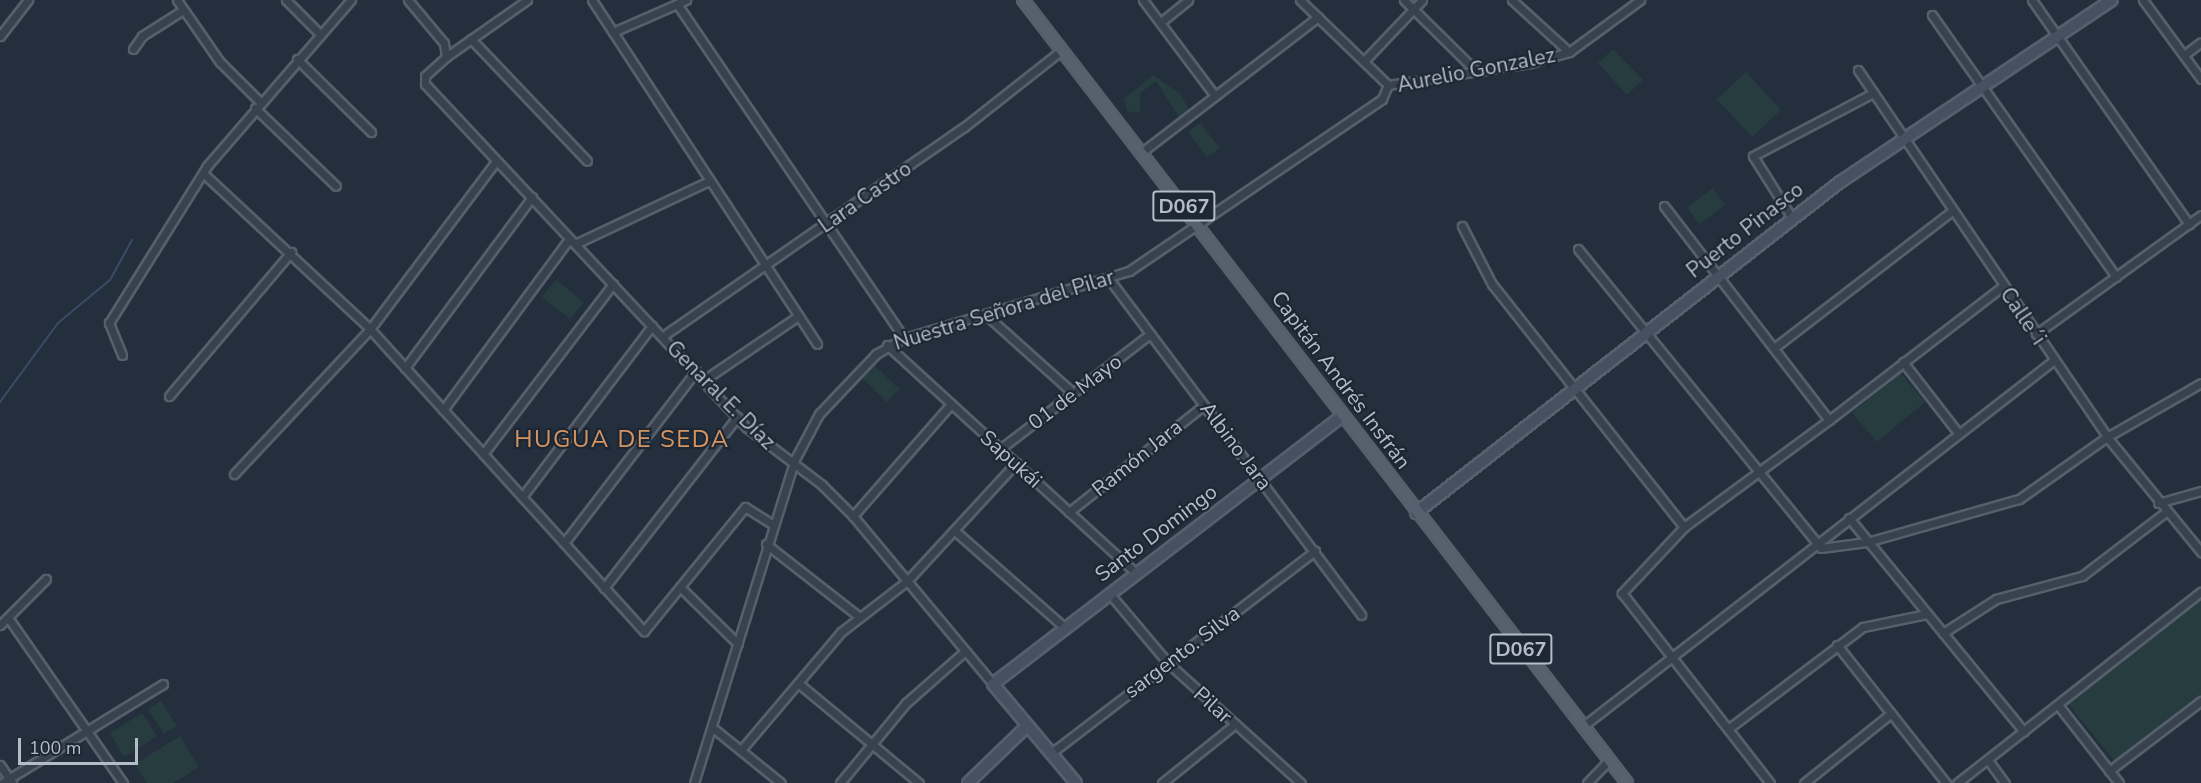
<!DOCTYPE html>
<html>
<head>
<meta charset="utf-8">
<style>
	body { margin:0 }
	#map { position:relative; width:2201px; height:783px; overflow:hidden; background:#242f3e; font-family:"Nunito Sans",sans-serif }
	div>[style] { position:absolute }
	[style*='--x'] { left:calc(var(--x)*1px); top:calc(var(--y)*1px); width:calc(var(--w)*1px); rotate:calc(var(--a)*1deg) }
	.green>* { inset:0; background:#263c3f }
	.stream>* { height:2px; margin:-1px; padding:0 1px; transform-origin:1px; border-radius:1px; background:#394c67 }
	.roads { filter:drop-shadow(2px 0 #565f6c) drop-shadow(-2px 0 #565f6c) drop-shadow(0 2px #565f6c) drop-shadow(0 -2px #565f6c) }
	.street>* { height:7px; margin:-3.5px; padding:0 3.5px; transform-origin:3.5px; border-radius:3.5px; background:#38414e }
	.secondary>* { height:10px; margin:-5px; padding:0 5px; transform-origin:5px; border-radius:5px; background:#465061 }
	.primary>* { height:10px; margin:-5px; padding:0 5px; transform-origin:5px; border-radius:5px; background:#56606e }
	span { translate:-50% -50%; white-space:nowrap; text-align:center; line-height:1.15; -webkit-text-stroke:4.5px #1d2633; paint-order:stroke }
	.shield-label span { padding:2px 4px; background:#1d2633; border:2px solid; border-radius:4px; -webkit-text-stroke-width:0 }
	.shield-label { font-size:20px; color:#b4bcc9; font-weight:700 }
	.street-label { font-size:21px; color:#b4bcc9 }
	.quarter-label { font-size:24px; color:#d59563; letter-spacing:1.5px }
	.scale { position:absolute; left:18px; top:738px; width:120px; height:27px; box-sizing:border-box; border:3px solid #b4bcc9; border-top:0; padding-left:8px; font-size:18px; line-height:21px; white-space:nowrap; color:#b4bcc9; -webkit-text-stroke:4px #1d2633; paint-order:stroke }
</style>
</head>
<body>
<div id="map">
	<div class="green">
		<div style="clip-path:polygon(1613px 49px,1643px 80px,1627px 95px,1598px 63px)"></div>
		<div style="clip-path:polygon(1746px 72px,1781px 110px,1752px 137px,1717px 99px)"></div>
		<div style="clip-path:polygon(1153px 75px,1180px 94px,1189px 109px,1186px 116px,1179px 117px,1156px 81px,1140px 93px,1140px 113px,1127px 111px,1124px 99px)"></div>
		<div style="clip-path:polygon(1200px 123px,1220px 148px,1207px 157px,1188px 132px)"></div>
		<div style="clip-path:polygon(1713px 188px,1725px 205px,1699px 224px,1687px 207px)"></div>
		<div style="clip-path:polygon(556px 280px,584px 302px,570px 319px,542px 297px)"></div>
		<div style="clip-path:polygon(874px 365px,899px 389px,887px 402px,862px 378px)"></div>
		<div style="clip-path:polygon(1900px 372px,1925px 402px,1877px 442px,1852px 413px)"></div>
		<div style="clip-path:polygon(2201px 595px,2201px 696px,2117px 764px,2067px 703px)"></div>
		<div style="clip-path:polygon(161px 701px,177px 726px,164px 734px,148px 709px)"></div>
		<div style="clip-path:polygon(142px 713px,157px 736px,124px 757px,110px 733px)"></div>
		<div style="clip-path:polygon(180px 736px,199px 767px,173px 783px,147px 783px,135px 764px)"></div>
	</div>
	<div class="stream">
		<div style="--x:0;--y:402;--w:98;--a:-53.7"></div>
		<div style="--x:58;--y:323;--w:67;--a:-39.6"></div>
		<div style="--x:110;--y:280;--w:46;--a:-61.2"></div>
	</div>
	<div class="roads">
		<div class="street">
			<div style="--x:177;--y:0;--w:75;--a:55.3"></div>
			<div style="--x:220;--y:62;--w:57;--a:45"></div>
			<div style="--x:286;--y:0;--w:48;--a:45"></div>
			<div style="--x:408;--y:0;--w:56;--a:50.1"></div>
			<div style="--x:444;--y:43;--w:14;--a:82"></div>
			<div style="--x:527;--y:0;--w:99;--a:144.9"></div>
			<div style="--x:446;--y:57;--w:28;--a:138"></div>
			<div style="--x:425;--y:76;--w:8;--a:90"></div>
			<div style="--x:425;--y:84;--w:471;--a:46.9"></div>
			<div style="--x:747;--y:428;--w:94;--a:37.2"></div>
			<div style="--x:822;--y:485;--w:44;--a:45"></div>
			<div style="--x:853;--y:516;--w:219;--a:50.2"></div>
			<div style="--x:592;--y:0;--w:411;--a:56.8"></div>
			<div style="--x:1143;--y:0;--w:120;--a:53.1"></div>
			<div style="--x:1300;--y:0;--w:122;--a:44"></div>
			<div style="--x:1404;--y:0;--w:101;--a:44.6"></div>
			<div style="--x:1512;--y:0;--w:77;--a:42.4"></div>
			<div style="--x:2032;--y:0;--w:274;--a:55"></div>
			<div style="--x:2143;--y:0;--w:98;--a:53.7"></div>
			<div style="--x:677;--y:4;--w:404;--a:55.8"></div>
			<div style="--x:1932;--y:15;--w:320;--a:54.9"></div>
			<div style="--x:1161;--y:22;--w:35;--a:-39"></div>
			<div style="--x:613;--y:32;--w:80;--a:-23.7"></div>
			<div style="--x:0;--y:36;--w:46;--a:-52.1"></div>
			<div style="--x:471;--y:39;--w:168;--a:46.4"></div>
			<div style="--x:133;--y:49;--w:16;--a:-55"></div>
			<div style="--x:142;--y:36;--w:49;--a:-32.4"></div>
			<div style="--x:2184;--y:55;--w:21;--a:-37"></div>
			<div style="--x:297;--y:59;--w:104;--a:44.6"></div>
			<div style="--x:1364;--y:61;--w:84;--a:-46.4"></div>
			<div style="--x:1858;--y:70;--w:443;--a:55.8"></div>
			<div style="--x:2107;--y:437;--w:149;--a:50.7"></div>
			<div style="--x:255;--y:108;--w:112;--a:43.9"></div>
			<div style="--x:1142;--y:152;--w:222;--a:-37.5"></div>
			<div style="--x:204;--y:174;--w:227;--a:43"></div>
			<div style="--x:370;--y:329;--w:408;--a:47.8"></div>
			<div style="--x:644;--y:631;--w:160;--a:-50.8"></div>
			<div style="--x:745;--y:507;--w:32;--a:32"></div>
			<div style="--x:1664;--y:206;--w:270;--a:52.4"></div>
			<div style="--x:1829;--y:420;--w:180;--a:143.6"></div>
			<div style="--x:1792;--y:218;--w:73;--a:-122.2"></div>
			<div style="--x:1753;--y:156;--w:136;--a:-27.7"></div>
			<div style="--x:1462;--y:226;--w:65;--a:62.7"></div>
			<div style="--x:1492;--y:284;--w:310;--a:51.7"></div>
			<div style="--x:575;--y:244;--w:146;--a:-25.2"></div>
			<div style="--x:1578;--y:249;--w:385;--a:50.9"></div>
			<div style="--x:1821;--y:548;--w:46;--a:-7.4"></div>
			<div style="--x:1867;--y:542;--w:158;--a:-15.8"></div>
			<div style="--x:2019;--y:499;--w:108;--a:-35.2"></div>
			<div style="--x:2107;--y:437;--w:108;--a:-29.9"></div>
			<div style="--x:1109;--y:279;--w:420;--a:53.1"></div>
			<div style="--x:985;--y:314;--w:118;--a:41.9"></div>
			<div style="--x:2036;--y:334;--w:203;--a:-35.8"></div>
			<div style="--x:663;--y:336;--w:366;--a:-34.8"></div>
			<div style="--x:964;--y:127;--w:125;--a:-38.2"></div>
			<div style="--x:887;--y:345;--w:336;--a:42.5"></div>
			<div style="--x:1774;--y:348;--w:225;--a:-37.6"></div>
			<div style="--x:122;--y:355;--w:35;--a:-112"></div>
			<div style="--x:109;--y:323;--w:185;--a:-58"></div>
			<div style="--x:207;--y:166;--w:220;--a:-49.1"></div>
			<div style="--x:1903;--y:362;--w:91;--a:52.1"></div>
			<div style="--x:405;--y:368;--w:213;--a:-53.4"></div>
			<div style="--x:704;--y:380;--w:114;--a:-34.2"></div>
			<div style="--x:169;--y:396;--w:189;--a:-49.7"></div>
			<div style="--x:443;--y:410;--w:212;--a:-53.6"></div>
			<div style="--x:1829;--y:420;--w:220;--a:-37.6"></div>
			<div style="--x:1000;--y:449;--w:189;--a:-37.5"></div>
			<div style="--x:483;--y:454;--w:214;--a:-52.6"></div>
			<div style="--x:234;--y:474;--w:199;--a:-46.8"></div>
			<div style="--x:370;--y:329;--w:210;--a:-53.1"></div>
			<div style="--x:522;--y:497;--w:215;--a:-52.8"></div>
			<div style="--x:2158;--y:503;--w:45;--a:-15.6"></div>
			<div style="--x:1069;--y:512;--w:172;--a:-38.4"></div>
			<div style="--x:853;--y:516;--w:149;--a:-48.8"></div>
			<div style="--x:1849;--y:518;--w:276;--a:50.7"></div>
			<div style="--x:1684;--y:527;--w:91;--a:133.2"></div>
			<div style="--x:1622;--y:593;--w:241;--a:52.1"></div>
			<div style="--x:955;--y:531;--w:147;--a:41.4"></div>
			<div style="--x:564;--y:543;--w:217;--a:-52.5"></div>
			<div style="--x:766;--y:544;--w:117;--a:38"></div>
			<div style="--x:680;--y:587;--w:81;--a:44.5"></div>
			<div style="--x:604;--y:588;--w:217;--a:-52.1"></div>
			<div style="--x:1109;--y:593;--w:92;--a:49.9"></div>
			<div style="--x:1168;--y:663;--w:179;--a:42.1"></div>
			<div style="--x:9;--y:619;--w:200;--a:55.2"></div>
			<div style="--x:0;--y:625;--w:65;--a:-45"></div>
			<div style="--x:1943;--y:633;--w:63;--a:-32.7"></div>
			<div style="--x:1996;--y:599;--w:89;--a:-15"></div>
			<div style="--x:2082;--y:576;--w:107;--a:-37.4"></div>
			<div style="--x:1837;--y:645;--w:176;--a:51.7"></div>
			<div style="--x:798;--y:683;--w:157;--a:39.6"></div>
			<div style="--x:2058;--y:705;--w:99;--a:52"></div>
			<div style="--x:1582;--y:727;--w:598;--a:-37.87"></div>
			<div style="--x:713;--y:728;--w:87;--a:39"></div>
			<div style="--x:1728;--y:729;--w:169;--a:-37.1"></div>
			<div style="--x:1863;--y:627;--w:65;--a:-11.5"></div>
			<div style="--x:741;--y:750;--w:155;--a:-49.7"></div>
			<div style="--x:841;--y:632;--w:83;--a:-37.7"></div>
			<div style="--x:907;--y:581;--w:161;--a:-47.3"></div>
			<div style="--x:1050;--y:754;--w:334;--a:-37.5"></div>
			<div style="--x:1988;--y:760;--w:29;--a:54"></div>
			<div style="--x:0;--y:765;--w:22;--a:56"></div>
			<div style="--x:2109;--y:771;--w:116;--a:-37.3"></div>
			<div style="--x:2;--y:783;--w:189;--a:-31.6"></div>
			<div style="--x:694;--y:783;--w:337;--a:-72.7"></div>
			<div style="--x:794;--y:461;--w:53;--a:-62"></div>
			<div style="--x:819;--y:414;--w:83;--a:-46.5"></div>
			<div style="--x:876;--y:354;--w:32;--a:-30"></div>
			<div style="--x:904;--y:338;--w:235;--a:-16.6"></div>
			<div style="--x:1129;--y:271;--w:306;--a:-34.2"></div>
			<div style="--x:1382;--y:99;--w:15;--a:-67"></div>
			<div style="--x:1388;--y:85;--w:145;--a:-8.7"></div>
			<div style="--x:1531;--y:63;--w:40;--a:-16"></div>
			<div style="--x:1569;--y:52;--w:88;--a:-36.2"></div>
			<div style="--x:840;--y:783;--w:104;--a:-50.5"></div>
			<div style="--x:906;--y:703;--w:79;--a:-41.4"></div>
			<div style="--x:1162;--y:783;--w:94;--a:-38.9"></div>
			<div style="--x:1587;--y:783;--w:32;--a:-46"></div>
			<div style="--x:1804;--y:783;--w:110;--a:-38.7"></div>
			<div style="--x:1957;--y:783;--w:310;--a:-38.1"></div>
		</div>
		<div class="secondary">
			<div style="--x:1416;--y:513;--w:538;--a:-37.98"></div>
			<div style="--x:1840;--y:182;--w:327;--a:-33.8"></div>
			<div style="--x:968;--y:783;--w:82;--a:-44"></div>
			<div style="--x:1076;--y:783;--w:129;--a:-130"></div>
			<div style="--x:993;--y:684;--w:441;--a:-37.5"></div>
		</div>
		<div class="primary">
			<div style="--x:1023;--y:0;--w:989;--a:52.35"></div>
		</div>
	</div>
	<div class="shield-label">
		<span style="left:1184px;top:206px">D067</span>
		<span style="left:1521px;top:649px">D067</span>
	</div>
	<div class="street-label">
		<span style="left:1476px;top:70px;rotate:-11deg">Aurelio Gonzalez</span>
		<span style="left:865px;top:197px;rotate:-35deg">Lara Castro</span>
		<span style="left:1745px;top:230px;rotate:-38deg">Puerto Pinasco</span>
		<span style="left:1004px;top:310px;rotate:-17deg">Nuestra Señora del Pilar</span>
		<span style="left:2023px;top:316px;rotate:56deg">Calle´i</span>
		<span style="left:1341px;top:380px;rotate:53deg">Capitán Andrés Insfrán</span>
		<span style="left:1075px;top:392px;rotate:-37deg">01 de Mayo</span>
		<span style="left:721px;top:395px;rotate:45deg">Genaral E. Díaz</span>
		<span style="left:1236px;top:446px;rotate:53deg">Albino Jara</span>
		<span style="left:1137px;top:458px;rotate:-39deg">Ramón Jara</span>
		<span style="left:1011px;top:459px;rotate:42deg">Sapukái</span>
		<span style="left:1156px;top:533px;rotate:-37deg">Santo Domingo</span>
		<span style="left:1182px;top:652px;rotate:-37deg">sargento. Silva</span>
		<span style="left:1213px;top:705px;rotate:42deg">Pilar</span>
	</div>
	<div class="quarter-label">
		<span style="left:622px;top:440px">HUGUA DE SEDA</span>
	</div>
	<div class="scale">100 m</div>
</div>
</body>
</html>
